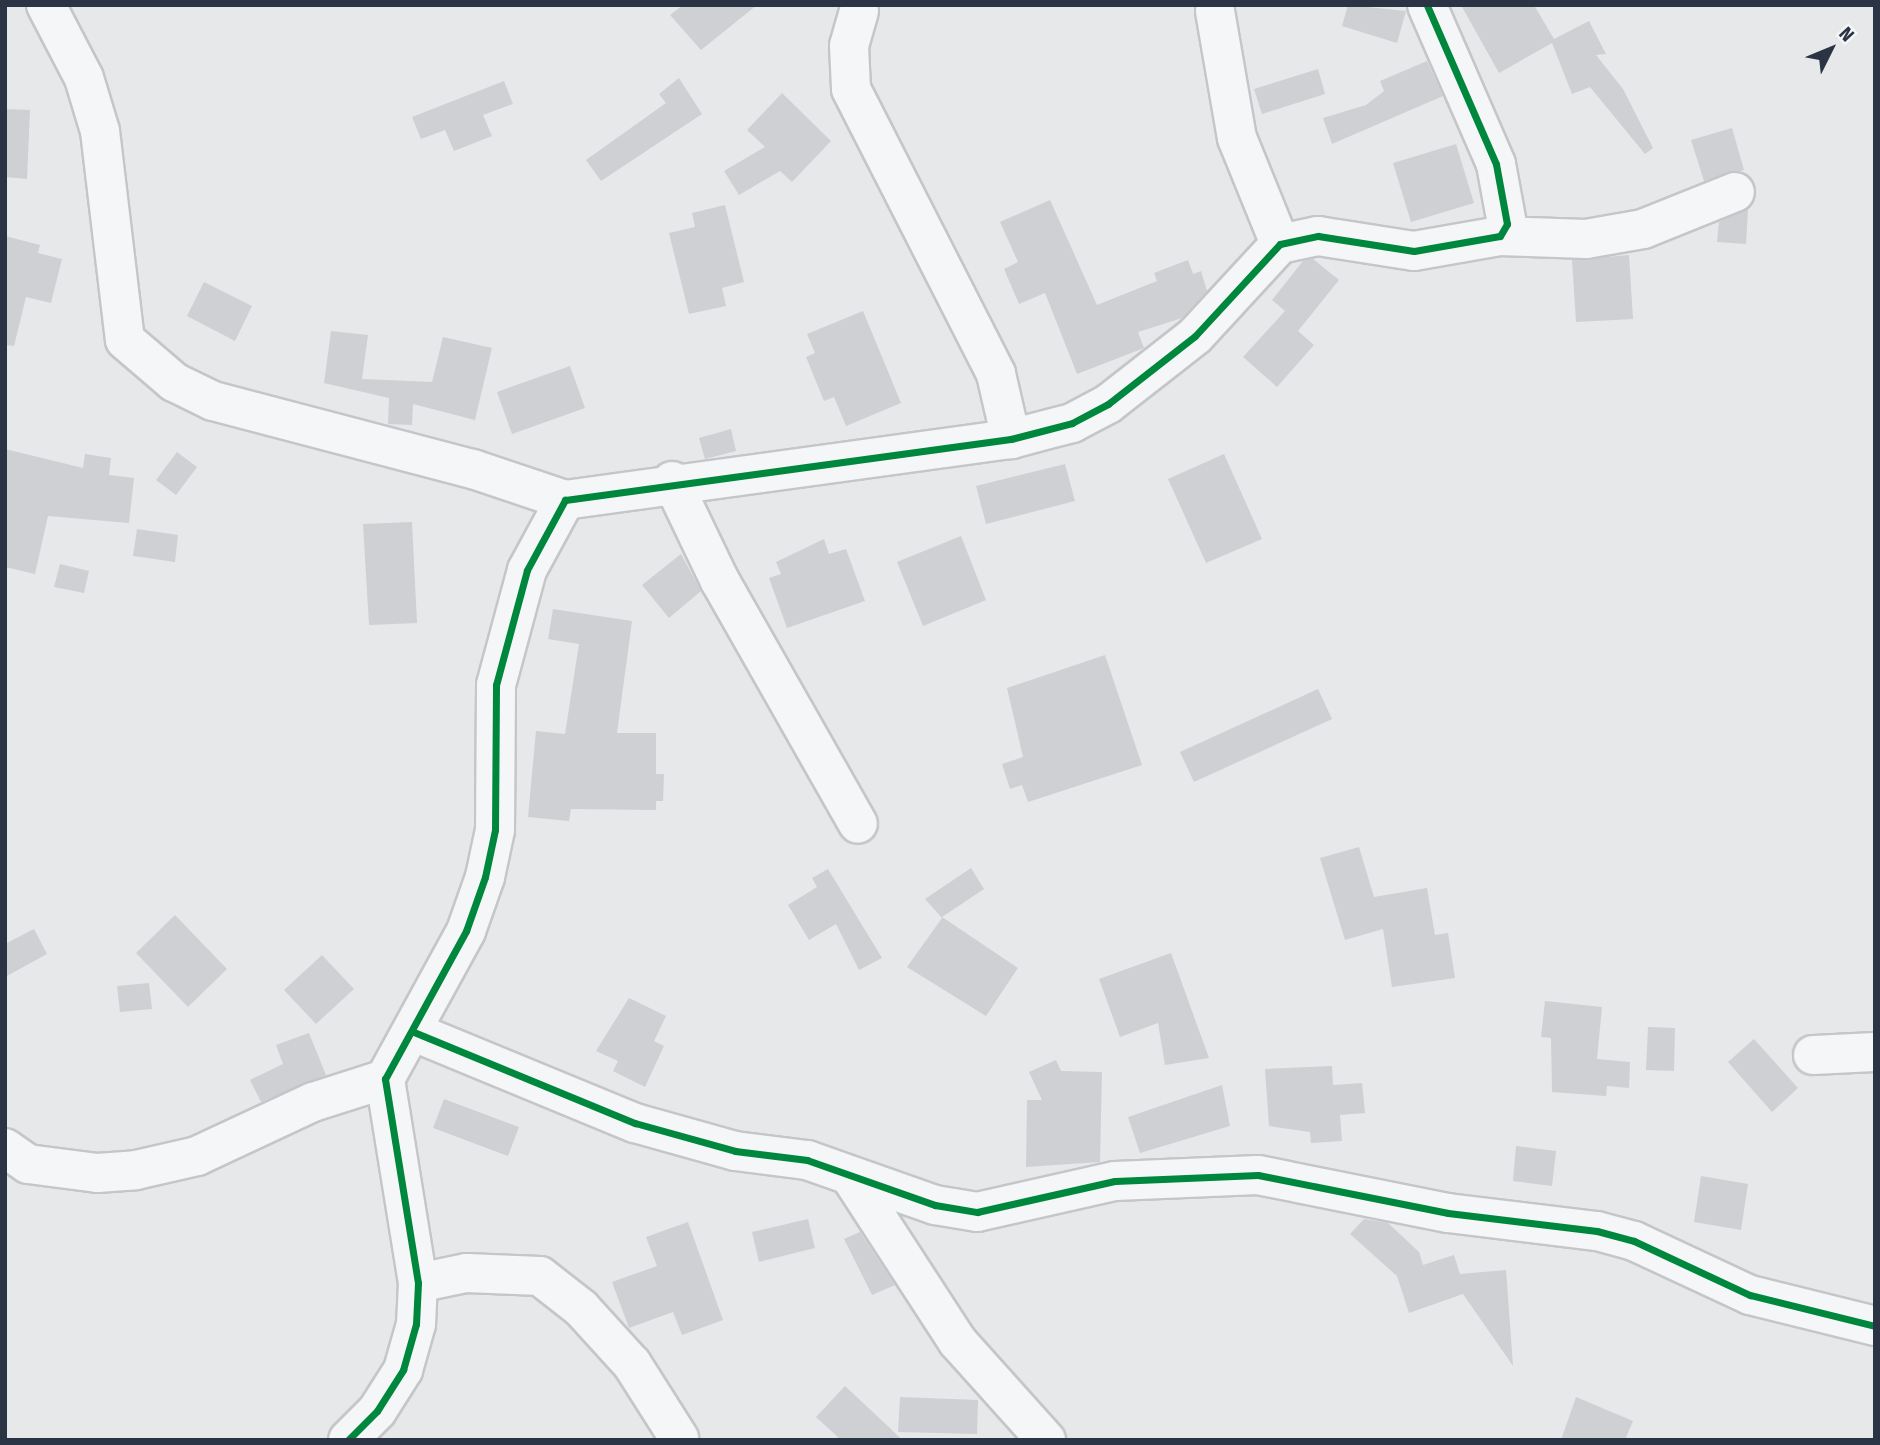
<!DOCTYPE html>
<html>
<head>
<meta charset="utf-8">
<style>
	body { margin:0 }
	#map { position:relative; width:1880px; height:1445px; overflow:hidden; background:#e6e8ea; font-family:"Fira Sans Condensed",sans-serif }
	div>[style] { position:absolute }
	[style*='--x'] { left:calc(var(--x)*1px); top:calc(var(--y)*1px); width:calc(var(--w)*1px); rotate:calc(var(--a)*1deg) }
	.building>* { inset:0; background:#ced0d3 }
	.roads { filter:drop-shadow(2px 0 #c4c6c8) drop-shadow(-2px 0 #c4c6c8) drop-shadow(0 2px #c4c6c8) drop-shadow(0 -2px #c4c6c8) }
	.minor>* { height:38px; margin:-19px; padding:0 19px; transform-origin:19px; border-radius:19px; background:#f5f6f7 }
	.cycleway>* { height:7px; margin:-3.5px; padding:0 3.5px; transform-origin:3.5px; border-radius:3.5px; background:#00873e }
	span { translate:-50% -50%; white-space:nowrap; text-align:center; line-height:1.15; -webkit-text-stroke:7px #f4f6f9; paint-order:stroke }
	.frame { position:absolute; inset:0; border:7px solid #2b3445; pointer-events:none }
	.north { position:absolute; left:1796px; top:14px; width:70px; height:70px; -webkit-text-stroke:5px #f4f6f9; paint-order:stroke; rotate:47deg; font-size:19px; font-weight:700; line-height:28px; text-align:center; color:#2b3445 }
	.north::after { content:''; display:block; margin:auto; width:24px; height:32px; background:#2b3445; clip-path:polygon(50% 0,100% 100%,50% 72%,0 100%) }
</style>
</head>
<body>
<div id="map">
	<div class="building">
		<div style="clip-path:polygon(683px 5px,757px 5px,701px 50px,670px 15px)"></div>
		<div style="clip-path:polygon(1348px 5px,1406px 11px,1397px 43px,1342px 26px)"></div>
		<div style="clip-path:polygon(1461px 5px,1534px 5px,1554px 39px,1589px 21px,1606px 54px,1596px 55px,1623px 89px,1653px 148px,1645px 154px,1590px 87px,1572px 94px,1552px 43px,1499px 73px)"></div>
		<div style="clip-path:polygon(1427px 61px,1443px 96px,1332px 144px,1323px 118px,1366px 105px,1384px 91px,1380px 81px)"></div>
		<div style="clip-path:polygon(1318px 69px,1325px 94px,1262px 114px,1254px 89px)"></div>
		<div style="clip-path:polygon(679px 78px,702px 114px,601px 181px,586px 160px,666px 103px,659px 94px)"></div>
		<div style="clip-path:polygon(504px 81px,513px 104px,483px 115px,492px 136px,454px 151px,445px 130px,421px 139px,412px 117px)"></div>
		<div style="clip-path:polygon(782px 93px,831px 141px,792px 182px,780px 171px,739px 195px,724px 171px,765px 147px,747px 130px)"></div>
		<div style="clip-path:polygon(5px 109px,30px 110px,27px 179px,5px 177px)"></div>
		<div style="clip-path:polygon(1732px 128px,1744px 170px,1704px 181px,1691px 140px)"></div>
		<div style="clip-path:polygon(1456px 144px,1474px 203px,1411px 222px,1393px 163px)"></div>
		<div style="clip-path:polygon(1050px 200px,1097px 305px,1157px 281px,1154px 273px,1188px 260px,1193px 274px,1201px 271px,1207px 291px,1182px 318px,1138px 332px,1144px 348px,1077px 374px,1045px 293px,1019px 304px,1004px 269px,1018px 262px,1000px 222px)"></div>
		<div style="clip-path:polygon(725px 205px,744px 282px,722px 288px,726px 306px,689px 314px,669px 233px,695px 227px,692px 213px)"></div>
		<div style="clip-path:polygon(1748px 209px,1746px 244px,1717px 242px,1719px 222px)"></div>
		<div style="clip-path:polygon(5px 236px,40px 245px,38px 253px,62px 259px,51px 303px,26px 297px,14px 346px,5px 345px)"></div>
		<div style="clip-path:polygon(1629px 255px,1633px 319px,1576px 322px,1572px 260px)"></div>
		<div style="clip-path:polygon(1313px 259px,1339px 280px,1298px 331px,1314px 345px,1277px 387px,1243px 357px,1285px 311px,1272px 300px,1303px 261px)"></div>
		<div style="clip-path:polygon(204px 282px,252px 306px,235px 341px,187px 316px)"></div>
		<div style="clip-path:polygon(863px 311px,901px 403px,846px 426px,834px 397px,824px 401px,806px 357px,815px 353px,807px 334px)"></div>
		<div style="clip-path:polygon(331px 331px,368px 335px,362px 379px,432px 382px,443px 337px,492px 348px,475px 420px,413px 404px,412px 425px,388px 424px,389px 398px,324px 383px)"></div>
		<div style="clip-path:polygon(570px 366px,585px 408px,512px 434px,497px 392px)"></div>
		<div style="clip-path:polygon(731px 429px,736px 451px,705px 459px,699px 438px)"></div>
		<div style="clip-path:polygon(5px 449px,83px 468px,85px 454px,111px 458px,109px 475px,134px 478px,129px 523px,48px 516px,35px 574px,5px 567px)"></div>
		<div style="clip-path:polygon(177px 452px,197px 467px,176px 495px,156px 480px)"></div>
		<div style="clip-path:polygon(1224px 454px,1262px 539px,1206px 563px,1168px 479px)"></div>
		<div style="clip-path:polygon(1065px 464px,1075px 501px,986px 524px,976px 486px)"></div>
		<div style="clip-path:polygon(412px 522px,417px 623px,369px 625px,363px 524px)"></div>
		<div style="clip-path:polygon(137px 529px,178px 535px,175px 562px,133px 556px)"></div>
		<div style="clip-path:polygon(961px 536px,986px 600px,923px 626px,897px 562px)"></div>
		<div style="clip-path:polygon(824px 539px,829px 554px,846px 549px,865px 601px,787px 628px,769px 578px,781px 574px,776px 562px)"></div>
		<div style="clip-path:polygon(681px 554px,701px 591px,669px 618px,642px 585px)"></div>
		<div style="clip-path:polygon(60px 564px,89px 571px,84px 593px,54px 587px)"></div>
		<div style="clip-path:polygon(553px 609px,632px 621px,617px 733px,656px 733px,656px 774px,664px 774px,663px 801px,656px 801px,656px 810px,571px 809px,569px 821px,528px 817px,536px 731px,565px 734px,579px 644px,548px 639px)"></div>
		<div style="clip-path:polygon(1105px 655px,1142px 765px,1028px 802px,1022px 785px,1010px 789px,1002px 764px,1023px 757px,1007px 688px)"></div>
		<div style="clip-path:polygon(1318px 689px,1332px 719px,1194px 782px,1180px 752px)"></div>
		<div style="clip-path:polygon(1359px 847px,1374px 897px,1427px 888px,1435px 935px,1448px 933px,1455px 978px,1392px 987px,1383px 929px,1345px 940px,1320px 858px)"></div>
		<div style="clip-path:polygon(971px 868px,984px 889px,942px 917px,1018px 968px,986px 1016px,907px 967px,942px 918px,925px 899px)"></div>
		<div style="clip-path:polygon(828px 869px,882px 958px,859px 970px,836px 924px,809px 940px,788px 905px,817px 887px,812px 878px)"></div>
		<div style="clip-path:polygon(175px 915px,227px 969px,188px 1007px,136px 953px)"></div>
		<div style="clip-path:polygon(34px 929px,47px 954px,5px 977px,5px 944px)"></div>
		<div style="clip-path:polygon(1171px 953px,1209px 1058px,1165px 1065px,1158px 1023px,1120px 1037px,1099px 979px)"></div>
		<div style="clip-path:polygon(322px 955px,354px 989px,316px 1024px,284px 990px)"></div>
		<div style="clip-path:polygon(149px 983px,152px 1009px,120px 1012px,117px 986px)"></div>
		<div style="clip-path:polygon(629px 998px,666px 1016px,654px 1041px,664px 1046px,645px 1087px,613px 1071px,618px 1061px,596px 1051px)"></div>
		<div style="clip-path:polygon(1545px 1001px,1602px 1007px,1597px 1059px,1630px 1062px,1629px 1088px,1607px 1086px,1606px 1096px,1552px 1092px,1551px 1038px,1541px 1037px)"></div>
		<div style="clip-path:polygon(1648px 1027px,1675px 1028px,1674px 1071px,1646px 1070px)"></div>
		<div style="clip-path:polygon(309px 1033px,326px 1075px,261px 1102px,250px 1080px,283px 1064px,276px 1045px)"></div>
		<div style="clip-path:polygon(1754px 1039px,1798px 1088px,1772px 1112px,1728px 1062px)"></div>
		<div style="clip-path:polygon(1056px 1060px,1061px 1071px,1102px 1072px,1100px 1162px,1026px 1167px,1027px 1100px,1042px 1100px,1029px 1072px)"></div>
		<div style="clip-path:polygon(1332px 1066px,1333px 1085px,1362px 1083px,1365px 1113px,1340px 1115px,1342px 1141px,1311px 1143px,1310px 1132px,1269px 1126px,1265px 1069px)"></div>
		<div style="clip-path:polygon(1222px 1085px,1230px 1126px,1140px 1153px,1128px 1117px)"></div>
		<div style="clip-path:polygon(444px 1099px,519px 1127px,508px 1156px,433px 1128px)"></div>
		<div style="clip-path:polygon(1516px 1146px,1556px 1151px,1552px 1186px,1513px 1181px)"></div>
		<div style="clip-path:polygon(1701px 1176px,1748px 1184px,1741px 1230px,1694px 1222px)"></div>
		<div style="clip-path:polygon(808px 1219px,815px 1248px,759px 1262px,752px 1232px)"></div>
		<div style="clip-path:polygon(1364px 1219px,1388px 1223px,1419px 1252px,1423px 1265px,1454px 1255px,1460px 1274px,1506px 1270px,1513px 1366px,1463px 1294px,1409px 1313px,1397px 1276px,1350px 1234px)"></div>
		<div style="clip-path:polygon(688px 1222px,723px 1320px,682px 1335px,673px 1312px,629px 1328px,612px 1282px,657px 1266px,646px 1237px)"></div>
		<div style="clip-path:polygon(860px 1232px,895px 1285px,872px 1295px,844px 1239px)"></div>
		<div style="clip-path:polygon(845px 1386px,892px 1430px,902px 1440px,841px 1440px,816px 1417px)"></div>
		<div style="clip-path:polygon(900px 1397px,978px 1400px,977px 1434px,898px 1432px)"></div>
		<div style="clip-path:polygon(1576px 1397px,1633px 1421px,1625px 1440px,1561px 1440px)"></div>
	</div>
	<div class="roads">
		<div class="minor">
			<div style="--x:46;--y:5;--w:82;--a:62.5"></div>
			<div style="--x:84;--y:78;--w:55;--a:73.2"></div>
			<div style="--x:100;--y:131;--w:210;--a:83.2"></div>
			<div style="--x:125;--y:340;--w:65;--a:40.6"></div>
			<div style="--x:174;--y:382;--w:43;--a:26"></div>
			<div style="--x:213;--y:401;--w:269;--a:14.7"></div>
			<div style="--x:473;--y:469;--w:97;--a:18.6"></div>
			<div style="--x:859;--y:11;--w:36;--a:106"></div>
			<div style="--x:849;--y:46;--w:43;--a:87.3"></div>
			<div style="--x:851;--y:89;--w:320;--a:63"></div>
			<div style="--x:996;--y:374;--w:67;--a:77"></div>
			<div style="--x:1215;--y:11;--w:129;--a:80.2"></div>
			<div style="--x:1237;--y:138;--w:114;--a:67.9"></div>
			<div style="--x:1500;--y:236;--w:86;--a:2"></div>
			<div style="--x:1586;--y:239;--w:58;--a:-10"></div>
			<div style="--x:1643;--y:229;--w:99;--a:-21.9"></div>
			<div style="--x:672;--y:481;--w:111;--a:64.4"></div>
			<div style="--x:720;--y:581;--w:279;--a:60.4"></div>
			<div style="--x:414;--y:1032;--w:239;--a:22.4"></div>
			<div style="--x:635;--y:1123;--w:104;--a:15.6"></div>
			<div style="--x:735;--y:1151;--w:73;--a:7.1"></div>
			<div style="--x:807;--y:1160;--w:136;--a:19.4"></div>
			<div style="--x:935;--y:1205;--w:43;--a:9.5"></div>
			<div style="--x:977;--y:1212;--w:141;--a:-12.7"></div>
			<div style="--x:1115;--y:1181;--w:143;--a:-2.4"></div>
			<div style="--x:1258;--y:1175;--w:194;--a:11.3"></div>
			<div style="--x:1448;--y:1213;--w:150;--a:6.9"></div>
			<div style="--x:1597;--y:1231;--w:38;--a:15"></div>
			<div style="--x:1634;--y:1241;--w:128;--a:25"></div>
			<div style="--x:1750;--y:1295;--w:129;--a:13.9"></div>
			<div style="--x:1813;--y:1055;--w:62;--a:-2.8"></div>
			<div style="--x:5;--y:1148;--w:28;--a:35"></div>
			<div style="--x:28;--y:1164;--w:70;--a:7.4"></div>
			<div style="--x:97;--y:1173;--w:39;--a:-4"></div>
			<div style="--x:136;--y:1170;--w:63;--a:-12.9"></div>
			<div style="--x:197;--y:1156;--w:128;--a:-25"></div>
			<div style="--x:313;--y:1102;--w:76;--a:-17.7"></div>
			<div style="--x:852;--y:1179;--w:194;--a:57"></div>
			<div style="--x:958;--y:1342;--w:132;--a:48.1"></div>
			<div style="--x:418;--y:1283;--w:49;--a:-11.8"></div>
			<div style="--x:466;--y:1273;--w:74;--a:2.3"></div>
			<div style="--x:540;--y:1276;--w:52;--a:38"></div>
			<div style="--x:581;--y:1308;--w:76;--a:47.7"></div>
			<div style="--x:632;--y:1364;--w:88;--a:57.6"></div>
			<div style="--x:348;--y:1440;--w:41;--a:-45"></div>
			<div style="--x:377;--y:1411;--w:49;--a:-57.6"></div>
			<div style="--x:403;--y:1370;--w:48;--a:-74.2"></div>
			<div style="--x:416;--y:1324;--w:41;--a:-87.2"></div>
			<div style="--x:418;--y:1283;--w:207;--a:-99.2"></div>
			<div style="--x:385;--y:1079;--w:169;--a:-61.3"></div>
			<div style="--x:466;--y:931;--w:57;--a:-70.6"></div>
			<div style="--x:485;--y:877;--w:48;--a:-78"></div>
			<div style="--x:495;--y:830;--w:145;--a:-89.6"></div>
			<div style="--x:496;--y:685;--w:119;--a:-74.9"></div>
			<div style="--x:527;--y:570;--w:80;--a:-61.5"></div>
			<div style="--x:565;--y:500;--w:450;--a:-7.8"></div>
			<div style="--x:1011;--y:439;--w:63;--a:-14.7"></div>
			<div style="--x:1072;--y:423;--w:41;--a:-27.8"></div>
			<div style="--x:1108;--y:404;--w:110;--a:-38"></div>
			<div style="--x:1195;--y:336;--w:125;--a:-47.3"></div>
			<div style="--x:1280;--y:244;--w:39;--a:-12"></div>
			<div style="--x:1318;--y:236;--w:97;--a:8.9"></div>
			<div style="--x:1414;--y:251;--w:87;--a:-9.9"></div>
			<div style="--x:1500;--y:236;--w:14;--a:-60"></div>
			<div style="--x:1507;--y:224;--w:61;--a:-100.4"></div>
			<div style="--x:1496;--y:164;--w:173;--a:-113.5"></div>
		</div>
	</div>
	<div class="cycleway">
		<div style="--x:414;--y:1032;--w:239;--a:22.4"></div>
		<div style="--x:635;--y:1123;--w:104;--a:15.6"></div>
		<div style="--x:735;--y:1151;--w:73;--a:7.1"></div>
		<div style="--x:807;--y:1160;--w:136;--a:19.4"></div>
		<div style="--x:935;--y:1205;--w:43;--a:9.5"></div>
		<div style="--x:977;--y:1212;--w:141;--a:-12.7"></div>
		<div style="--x:1115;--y:1181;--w:143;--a:-2.4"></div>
		<div style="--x:1258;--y:1175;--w:194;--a:11.3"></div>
		<div style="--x:1448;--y:1213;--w:150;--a:6.9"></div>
		<div style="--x:1597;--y:1231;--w:38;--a:15"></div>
		<div style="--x:1634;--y:1241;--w:128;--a:25"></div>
		<div style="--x:1750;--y:1295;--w:129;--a:13.9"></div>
		<div style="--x:348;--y:1440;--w:41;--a:-45"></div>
		<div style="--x:377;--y:1411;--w:49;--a:-57.6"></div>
		<div style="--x:403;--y:1370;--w:48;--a:-74.2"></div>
		<div style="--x:416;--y:1324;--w:41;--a:-87.2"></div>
		<div style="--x:418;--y:1283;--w:207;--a:-99.2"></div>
		<div style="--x:385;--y:1079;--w:169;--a:-61.3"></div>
		<div style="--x:466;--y:931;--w:57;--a:-70.6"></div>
		<div style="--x:485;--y:877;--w:48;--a:-78"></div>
		<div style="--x:495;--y:830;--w:145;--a:-89.6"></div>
		<div style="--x:496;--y:685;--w:119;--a:-74.9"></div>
		<div style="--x:527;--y:570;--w:80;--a:-61.5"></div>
		<div style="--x:565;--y:500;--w:450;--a:-7.8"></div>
		<div style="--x:1011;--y:439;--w:63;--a:-14.7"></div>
		<div style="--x:1072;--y:423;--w:41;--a:-27.8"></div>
		<div style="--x:1108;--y:404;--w:110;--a:-38"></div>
		<div style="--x:1195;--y:336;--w:125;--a:-47.3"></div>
		<div style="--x:1280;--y:244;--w:39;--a:-12"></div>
		<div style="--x:1318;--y:236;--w:97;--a:8.9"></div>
		<div style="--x:1414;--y:251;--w:87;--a:-9.9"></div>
		<div style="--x:1500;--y:236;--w:14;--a:-60"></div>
		<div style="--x:1507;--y:224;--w:61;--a:-100.4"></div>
		<div style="--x:1496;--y:164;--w:173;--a:-113.5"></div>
	</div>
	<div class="frame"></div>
	<div class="north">N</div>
</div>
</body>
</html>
